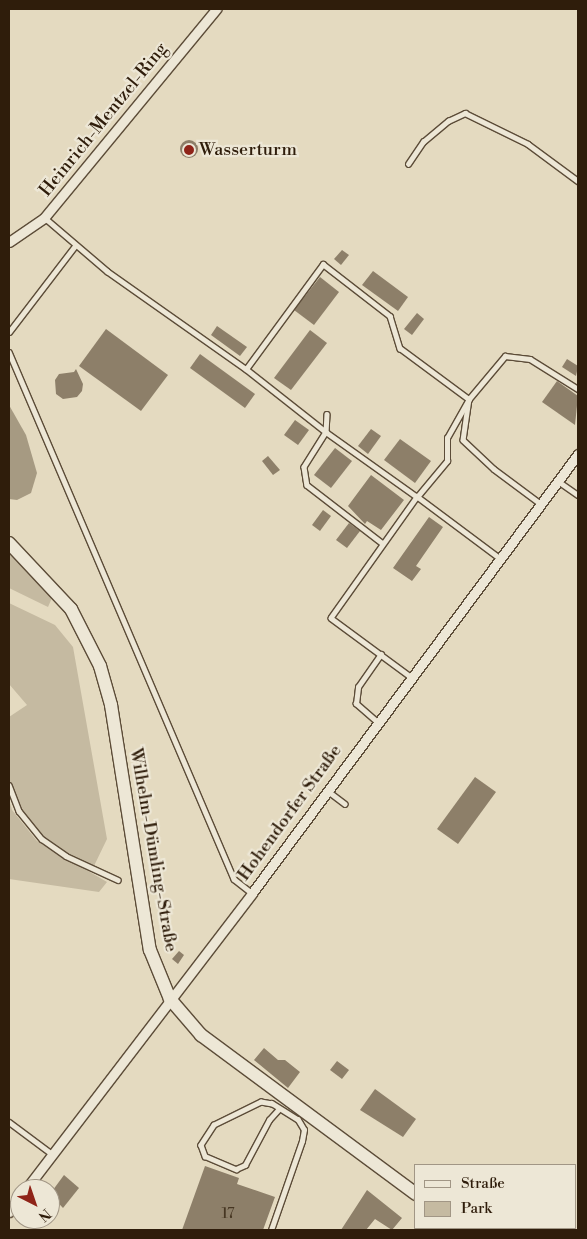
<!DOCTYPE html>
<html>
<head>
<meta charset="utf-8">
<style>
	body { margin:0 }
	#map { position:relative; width:587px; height:1239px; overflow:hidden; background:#e4dac0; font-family:"Libre Bodoni",serif }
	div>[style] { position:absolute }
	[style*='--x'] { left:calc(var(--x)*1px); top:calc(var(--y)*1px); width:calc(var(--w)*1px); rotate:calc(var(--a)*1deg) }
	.green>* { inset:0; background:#c5baa1 }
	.water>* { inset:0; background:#a69a82 }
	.building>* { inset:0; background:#8d7f69 }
	.round { border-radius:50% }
	.roads { filter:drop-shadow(1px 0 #5c4c38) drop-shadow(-1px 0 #5c4c38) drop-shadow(0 1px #5c4c38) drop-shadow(0 -1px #5c4c38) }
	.lane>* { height:4.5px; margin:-2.25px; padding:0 2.25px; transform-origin:2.25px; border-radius:2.25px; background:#ede7d6 }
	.street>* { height:9px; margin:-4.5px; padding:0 4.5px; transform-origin:4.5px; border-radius:4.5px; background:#ede7d6 }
	.secondary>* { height:12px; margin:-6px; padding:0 6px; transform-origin:6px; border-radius:6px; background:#ede7d6 }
	.dots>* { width:14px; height:14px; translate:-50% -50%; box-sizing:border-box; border:2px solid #ede7d6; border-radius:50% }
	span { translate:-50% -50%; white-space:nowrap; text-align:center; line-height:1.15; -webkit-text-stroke:4.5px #ede7d6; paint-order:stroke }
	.number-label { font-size:15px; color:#463622 }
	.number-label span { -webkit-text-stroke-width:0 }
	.street-label { font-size:18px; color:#2f1d0b }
	.poi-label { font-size:18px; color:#2f1d0b }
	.left { translate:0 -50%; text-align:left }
	.frame { position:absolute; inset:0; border:10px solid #2f1d0b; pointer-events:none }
	.legend { position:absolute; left:414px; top:1164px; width:162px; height:65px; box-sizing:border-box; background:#ede7d6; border:1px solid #a19685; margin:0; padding:6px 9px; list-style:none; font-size:15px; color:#2f1d0b }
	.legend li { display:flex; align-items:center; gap:10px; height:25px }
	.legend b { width:25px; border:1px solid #a19685 }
	.north { position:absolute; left:10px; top:1179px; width:50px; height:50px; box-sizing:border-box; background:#ede7d6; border:1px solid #a19685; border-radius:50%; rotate:139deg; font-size:14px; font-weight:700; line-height:20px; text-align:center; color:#2f1d0b }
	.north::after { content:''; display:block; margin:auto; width:18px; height:22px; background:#8f2418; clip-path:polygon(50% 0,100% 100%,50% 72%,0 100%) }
</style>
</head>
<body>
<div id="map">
	<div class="green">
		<div style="clip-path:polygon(9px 546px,55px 591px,48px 607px,9px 588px)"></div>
		<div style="clip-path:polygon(9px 603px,55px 625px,73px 647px,107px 839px,93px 868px,66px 855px,42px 837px,21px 811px,9px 782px,9px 717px,27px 705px,9px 684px)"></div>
		<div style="clip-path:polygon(9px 799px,12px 810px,37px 841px,107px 882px,99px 892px,9px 879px)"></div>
	</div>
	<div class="water">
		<div style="clip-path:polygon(9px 405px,26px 435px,37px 473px,31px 493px,17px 500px,9px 499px)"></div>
	</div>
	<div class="building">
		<div class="round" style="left:180px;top:140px;width:18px;height:18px"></div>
		<div style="clip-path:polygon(342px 250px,349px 255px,341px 265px,334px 259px)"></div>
		<div style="clip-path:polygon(373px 271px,408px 297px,398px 311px,362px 285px)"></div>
		<div style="clip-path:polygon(320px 277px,339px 292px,314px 325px,294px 310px)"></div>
		<div style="clip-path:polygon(417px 313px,424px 319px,412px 335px,404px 329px)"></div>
		<div style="clip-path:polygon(217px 326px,247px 347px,240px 356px,211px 335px)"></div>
		<div style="clip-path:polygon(106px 329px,168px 375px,141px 411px,79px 366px)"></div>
		<div style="clip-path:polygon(310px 330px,327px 343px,291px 390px,274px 378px)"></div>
		<div style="clip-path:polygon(200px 354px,255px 394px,245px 408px,190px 368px)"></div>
		<div style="clip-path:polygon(567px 359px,578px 366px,576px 376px,562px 367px)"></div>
		<div style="clip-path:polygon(76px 369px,83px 384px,82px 391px,77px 397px,63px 399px,56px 394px,55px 380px,59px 374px,74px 372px)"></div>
		<div style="clip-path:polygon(557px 381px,578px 396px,575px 425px,542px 402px)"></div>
		<div style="clip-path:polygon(295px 420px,309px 430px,298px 445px,284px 435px)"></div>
		<div style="clip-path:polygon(371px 429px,381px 436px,368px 454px,358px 446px)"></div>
		<div style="clip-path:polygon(400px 439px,431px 461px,415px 483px,384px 460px)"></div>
		<div style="clip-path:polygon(335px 448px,352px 461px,331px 488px,314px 475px)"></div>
		<div style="clip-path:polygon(268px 456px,280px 470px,273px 475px,262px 461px)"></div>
		<div style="clip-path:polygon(371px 475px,404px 500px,381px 530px,367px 521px,365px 524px,348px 506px)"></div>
		<div style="clip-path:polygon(323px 510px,331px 516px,320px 531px,312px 525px)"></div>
		<div style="clip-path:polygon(429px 517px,443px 527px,416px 566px,421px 569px,412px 581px,393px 568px)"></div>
		<div style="clip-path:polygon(349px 523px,360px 531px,347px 548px,336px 540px)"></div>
		<div style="clip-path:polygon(475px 777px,496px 792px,458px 844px,437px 829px)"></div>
		<div style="clip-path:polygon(179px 951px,184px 955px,178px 964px,172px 959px)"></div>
		<div style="clip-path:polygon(264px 1048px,278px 1060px,285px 1060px,300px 1072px,288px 1088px,254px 1060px)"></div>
		<div style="clip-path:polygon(337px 1061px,349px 1070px,342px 1079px,330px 1070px)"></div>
		<div style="clip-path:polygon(375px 1089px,416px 1119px,403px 1137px,360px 1110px)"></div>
		<div style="clip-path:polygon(205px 1166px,239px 1178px,237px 1184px,275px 1197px,263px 1230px,182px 1230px)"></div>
		<div style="clip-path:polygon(64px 1175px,79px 1188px,63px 1208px,50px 1194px)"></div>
		<div style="clip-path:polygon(367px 1190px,402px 1218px,392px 1230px,375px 1219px,366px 1230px,341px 1230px)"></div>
	</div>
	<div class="roads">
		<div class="lane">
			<div style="--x:408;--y:164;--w:27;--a:-56"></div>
			<div style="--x:423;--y:142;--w:33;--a:-40"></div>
			<div style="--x:448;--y:121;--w:19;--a:-25"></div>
			<div style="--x:465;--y:113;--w:70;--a:26.2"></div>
			<div style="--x:528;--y:144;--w:62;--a:36.5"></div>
			<div style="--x:45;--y:218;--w:82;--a:40.5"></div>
			<div style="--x:107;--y:271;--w:170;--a:35.2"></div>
			<div style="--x:246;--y:369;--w:130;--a:-53.7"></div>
			<div style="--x:323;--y:264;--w:85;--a:37.8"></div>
			<div style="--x:390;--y:316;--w:34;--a:73"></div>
			<div style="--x:400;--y:348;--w:86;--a:36.5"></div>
			<div style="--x:469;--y:399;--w:56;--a:-50.1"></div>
			<div style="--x:505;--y:356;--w:25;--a:7"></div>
			<div style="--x:530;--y:359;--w:57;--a:32"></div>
			<div style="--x:9;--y:332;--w:108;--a:-52.5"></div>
			<div style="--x:9;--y:352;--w:573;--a:66.88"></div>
			<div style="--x:234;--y:879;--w:23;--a:38"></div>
			<div style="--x:246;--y:369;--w:102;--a:38.2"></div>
			<div style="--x:326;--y:432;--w:112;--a:35.5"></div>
			<div style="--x:417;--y:497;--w:148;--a:125.4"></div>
			<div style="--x:331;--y:618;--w:99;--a:36.4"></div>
			<div style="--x:327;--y:414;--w:18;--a:93"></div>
			<div style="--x:326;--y:432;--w:41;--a:122.2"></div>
			<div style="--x:304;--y:467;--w:18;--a:81"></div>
			<div style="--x:307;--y:485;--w:95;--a:37.7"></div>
			<div style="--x:558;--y:481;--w:24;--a:35"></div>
			<div style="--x:500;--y:559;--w:104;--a:-143.2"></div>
			<div style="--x:417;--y:497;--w:47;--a:-50.2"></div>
			<div style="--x:447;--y:461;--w:23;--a:-90"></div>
			<div style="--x:447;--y:438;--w:45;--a:-60.6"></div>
			<div style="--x:469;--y:399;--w:41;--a:98.3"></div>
			<div style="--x:463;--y:440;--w:42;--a:43.1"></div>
			<div style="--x:494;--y:469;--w:59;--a:36.7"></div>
			<div style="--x:377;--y:722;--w:28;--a:-139"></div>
			<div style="--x:356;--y:704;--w:17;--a:-83"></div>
			<div style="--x:358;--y:687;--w:40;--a:-55.1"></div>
			<div style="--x:9;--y:785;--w:28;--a:69"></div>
			<div style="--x:19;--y:811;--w:36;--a:51"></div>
			<div style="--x:42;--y:839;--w:29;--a:35"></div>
			<div style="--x:66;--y:856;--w:57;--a:24.8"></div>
			<div style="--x:328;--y:791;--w:21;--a:37"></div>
			<div style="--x:9;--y:1122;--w:54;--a:36.7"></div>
			<div style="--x:271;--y:1230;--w:94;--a:-70.8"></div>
			<div style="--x:302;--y:1141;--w:11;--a:-80"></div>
			<div style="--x:304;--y:1130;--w:12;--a:-121"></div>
			<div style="--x:298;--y:1120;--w:31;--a:-148"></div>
			<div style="--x:272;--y:1104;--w:11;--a:-170"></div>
			<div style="--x:261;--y:1102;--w:52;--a:153.9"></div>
			<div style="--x:214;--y:1125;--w:24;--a:123"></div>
			<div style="--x:201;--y:1145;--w:12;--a:70"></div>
			<div style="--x:205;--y:1156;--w:34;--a:23"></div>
			<div style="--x:236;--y:1169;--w:10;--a:-24"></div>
			<div style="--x:245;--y:1165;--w:51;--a:-61.9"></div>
			<div style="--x:269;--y:1120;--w:15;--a:-48"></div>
		</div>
		<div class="street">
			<div style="--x:9;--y:242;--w:42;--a:-34.4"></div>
			<div style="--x:44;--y:218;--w:271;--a:-50.5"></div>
			<div style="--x:26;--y:1189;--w:372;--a:-52.6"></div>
			<div style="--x:252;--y:893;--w:547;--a:-53.4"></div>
			<div style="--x:9;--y:1212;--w:19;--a:-54"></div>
		</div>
		<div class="secondary">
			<div style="--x:9;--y:543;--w:91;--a:46.8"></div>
			<div style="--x:71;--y:609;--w:64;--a:63"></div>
			<div style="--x:100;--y:666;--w:41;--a:74.2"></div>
			<div style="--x:111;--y:705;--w:248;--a:81"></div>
			<div style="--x:150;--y:950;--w:53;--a:67.8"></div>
			<div style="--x:170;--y:999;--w:48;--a:49.3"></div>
			<div style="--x:201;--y:1035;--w:267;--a:36.5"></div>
			<div style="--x:462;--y:1228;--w:4;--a:34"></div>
		</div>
	</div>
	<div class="dots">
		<div style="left:189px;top:150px;background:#8f2418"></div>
	</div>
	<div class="number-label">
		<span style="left:228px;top:1214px">17</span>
	</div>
	<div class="street-label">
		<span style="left:104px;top:120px;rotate:-51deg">Heinrich-Mentzel-Ring</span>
		<span style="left:290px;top:813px;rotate:-54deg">Hohendorfer Straße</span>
		<span style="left:153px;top:850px;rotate:80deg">Wilhelm-Dümling-Straße</span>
	</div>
	<div class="poi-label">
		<span class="left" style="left:199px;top:150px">Wasserturm</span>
	</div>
	<div class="frame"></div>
	<ul class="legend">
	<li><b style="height:6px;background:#ede7d6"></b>Straße</li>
	<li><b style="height:14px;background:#c5baa1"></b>Park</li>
	</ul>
	<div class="north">N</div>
</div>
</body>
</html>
